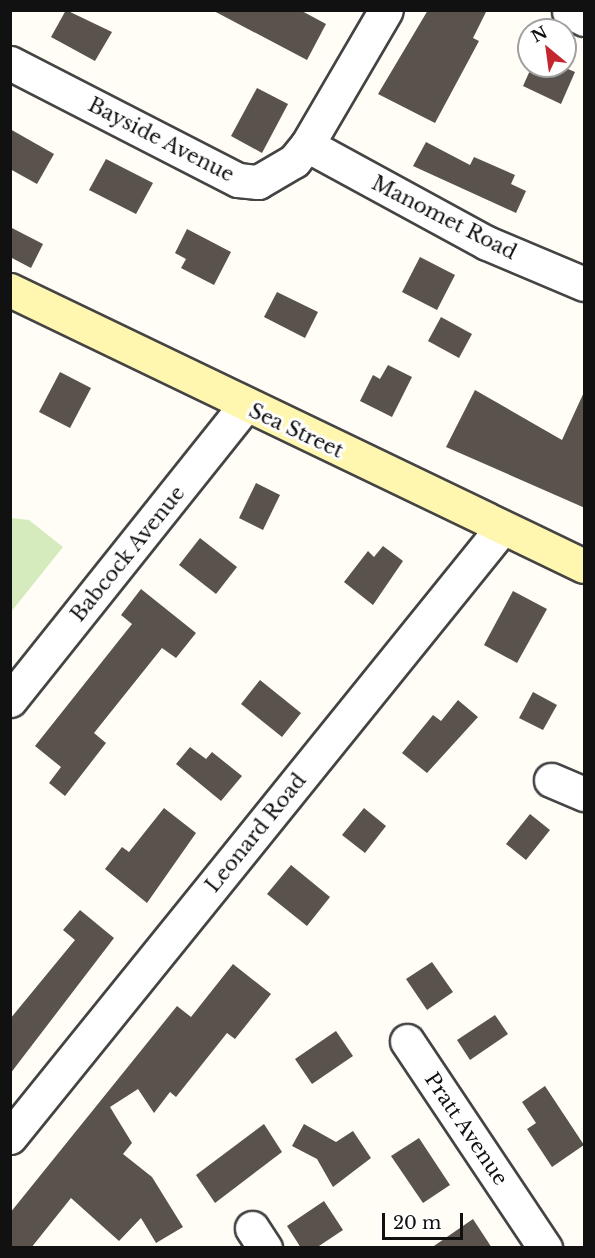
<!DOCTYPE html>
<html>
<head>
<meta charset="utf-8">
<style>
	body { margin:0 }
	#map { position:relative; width:595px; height:1258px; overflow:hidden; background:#fffdf5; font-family:"Libre Baskerville",serif }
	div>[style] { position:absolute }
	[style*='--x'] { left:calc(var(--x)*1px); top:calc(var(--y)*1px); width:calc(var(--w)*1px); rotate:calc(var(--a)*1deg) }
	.green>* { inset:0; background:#d5ebbd }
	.building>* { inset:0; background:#5a524d }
	.roads { filter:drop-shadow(2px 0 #444) drop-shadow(-2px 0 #444) drop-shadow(0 2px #444) drop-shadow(0 -2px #444) }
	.street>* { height:33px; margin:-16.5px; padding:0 16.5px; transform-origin:16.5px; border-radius:16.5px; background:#fff }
	.secondary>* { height:33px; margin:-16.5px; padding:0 16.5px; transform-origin:16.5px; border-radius:16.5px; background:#fff6b0 }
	span { translate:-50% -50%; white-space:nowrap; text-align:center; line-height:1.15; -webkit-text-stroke:6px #fff; paint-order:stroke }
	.street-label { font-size:20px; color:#111 }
	.frame { position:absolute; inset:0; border:12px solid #111; pointer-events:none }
	.north { position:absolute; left:517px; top:18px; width:60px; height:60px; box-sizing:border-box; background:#fff; border:2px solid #a0a0a0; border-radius:50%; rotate:331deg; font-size:16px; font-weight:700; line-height:24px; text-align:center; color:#111 }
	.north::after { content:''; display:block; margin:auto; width:21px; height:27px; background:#c4262e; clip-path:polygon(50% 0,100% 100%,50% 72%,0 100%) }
	.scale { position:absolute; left:382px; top:1213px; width:81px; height:27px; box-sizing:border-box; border:3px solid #111; border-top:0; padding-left:8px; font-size:18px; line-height:21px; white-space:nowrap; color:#111; -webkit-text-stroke:4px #fff; paint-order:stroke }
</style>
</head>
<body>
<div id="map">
	<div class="green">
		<div style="clip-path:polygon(11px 518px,29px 520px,63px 547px,11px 612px)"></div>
	</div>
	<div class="building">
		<div style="clip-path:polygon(66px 10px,112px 32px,95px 61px,51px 37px)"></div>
		<div style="clip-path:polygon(212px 10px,300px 10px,326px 24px,307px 60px)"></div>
		<div style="clip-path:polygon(428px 10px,487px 10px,473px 38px,479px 41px,435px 123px,378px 94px)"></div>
		<div style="clip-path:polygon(532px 66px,561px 66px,575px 72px,561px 104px,523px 86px)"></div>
		<div style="clip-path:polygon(257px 88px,288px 104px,262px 153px,231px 136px)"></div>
		<div style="clip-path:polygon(10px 129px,54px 154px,37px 184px,10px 169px)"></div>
		<div style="clip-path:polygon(426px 142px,470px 165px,474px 157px,515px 175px,511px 184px,526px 191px,516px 213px,413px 166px)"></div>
		<div style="clip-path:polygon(106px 159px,153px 183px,136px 214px,89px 190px)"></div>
		<div style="clip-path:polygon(10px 227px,43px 244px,31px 268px,10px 257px)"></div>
		<div style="clip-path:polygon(187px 229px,231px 252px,214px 285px,181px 268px,186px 259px,175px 253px)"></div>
		<div style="clip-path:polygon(420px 257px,455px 275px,437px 310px,402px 292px)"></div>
		<div style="clip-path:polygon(277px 292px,318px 312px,305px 338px,264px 317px)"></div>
		<div style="clip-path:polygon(441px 317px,472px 334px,459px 358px,428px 341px)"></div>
		<div style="clip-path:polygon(388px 365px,412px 377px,392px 417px,360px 401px,373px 375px,380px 379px)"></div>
		<div style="clip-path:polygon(60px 372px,91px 388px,70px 428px,39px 412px)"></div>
		<div style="clip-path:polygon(475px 390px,562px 440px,585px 390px,585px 508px,446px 447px)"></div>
		<div style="clip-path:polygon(256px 483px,280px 495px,263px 530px,239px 518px)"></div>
		<div style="clip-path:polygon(200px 538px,237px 567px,216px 594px,179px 565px)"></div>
		<div style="clip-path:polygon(383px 546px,403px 561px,373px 605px,344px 582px,368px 551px,374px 557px)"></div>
		<div style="clip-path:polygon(141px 589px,196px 633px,176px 658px,162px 648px,94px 733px,106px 743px,65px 796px,49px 783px,61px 767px,35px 746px,132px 624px,121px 615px)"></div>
		<div style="clip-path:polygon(513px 591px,547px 609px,517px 663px,484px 645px)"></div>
		<div style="clip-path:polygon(260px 680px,301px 713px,282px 737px,241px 704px)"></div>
		<div style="clip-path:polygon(533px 692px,557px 705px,543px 730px,519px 718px)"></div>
		<div style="clip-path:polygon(458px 700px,478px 717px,427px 773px,402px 753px,433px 715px,441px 721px)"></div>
		<div style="clip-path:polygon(190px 747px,206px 759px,212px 752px,242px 776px,221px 801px,176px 764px)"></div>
		<div style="clip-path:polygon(164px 808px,196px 833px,147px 903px,105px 869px,122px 847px,129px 852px)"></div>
		<div style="clip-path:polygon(364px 808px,386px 826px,365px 853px,342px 835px)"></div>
		<div style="clip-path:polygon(530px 814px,550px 830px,526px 860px,506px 844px)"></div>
		<div style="clip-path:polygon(291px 865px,330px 897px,307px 926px,267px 894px)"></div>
		<div style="clip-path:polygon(80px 910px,114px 938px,10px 1074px,10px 1019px,75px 940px,63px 930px)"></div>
		<div style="clip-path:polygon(432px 962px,453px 992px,427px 1010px,406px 979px)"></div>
		<div style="clip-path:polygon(233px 964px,271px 994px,235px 1039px,227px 1033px,176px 1097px,170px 1092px,154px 1113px,138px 1089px,110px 1107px,132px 1143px,123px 1154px,152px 1177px,183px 1227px,156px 1243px,141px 1218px,119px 1241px,71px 1198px,31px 1248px,10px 1248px,10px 1213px,177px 1006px,191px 1017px)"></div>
		<div style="clip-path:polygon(495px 1015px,508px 1034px,470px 1060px,457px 1040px)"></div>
		<div style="clip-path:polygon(336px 1031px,353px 1056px,312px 1084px,295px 1059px)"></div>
		<div style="clip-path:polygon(545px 1086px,584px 1145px,552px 1167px,527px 1129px,536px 1123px,522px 1102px)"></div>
		<div style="clip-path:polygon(264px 1124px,282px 1152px,215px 1203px,196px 1175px)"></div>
		<div style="clip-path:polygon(304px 1124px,336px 1142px,353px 1131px,371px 1158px,333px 1187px,317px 1159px,292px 1146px)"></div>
		<div style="clip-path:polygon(419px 1138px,450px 1185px,423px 1203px,391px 1156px)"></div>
		<div style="clip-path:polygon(324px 1201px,343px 1230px,316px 1248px,301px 1248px,287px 1226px)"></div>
		<div style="clip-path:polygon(473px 1219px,492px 1248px,431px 1248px)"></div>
	</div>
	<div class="roads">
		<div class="street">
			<div style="--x:569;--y:11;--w:17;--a:28"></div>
			<div style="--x:10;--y:63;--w:256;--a:27.2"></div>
			<div style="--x:238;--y:180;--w:20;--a:6"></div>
			<div style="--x:258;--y:182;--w:42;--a:-30.3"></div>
			<div style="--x:294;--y:161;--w:21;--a:-51"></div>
			<div style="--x:307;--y:145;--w:156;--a:-59.7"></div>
			<div style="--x:307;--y:145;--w:205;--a:28.6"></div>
			<div style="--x:487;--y:243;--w:105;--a:22.9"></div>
			<div style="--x:10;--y:700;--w:375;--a:-51.4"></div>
			<div style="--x:551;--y:780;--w:36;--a:23"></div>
			<div style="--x:407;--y:1041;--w:249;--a:56.3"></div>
			<div style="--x:10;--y:1137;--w:783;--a:-51.07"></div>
			<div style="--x:252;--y:1228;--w:24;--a:57"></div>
		</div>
		<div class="secondary">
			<div style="--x:10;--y:290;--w:637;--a:25.68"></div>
		</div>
	</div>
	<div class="street-label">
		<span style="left:161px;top:140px;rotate:27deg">Bayside Avenue</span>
		<span style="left:444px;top:218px;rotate:27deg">Manomet Road</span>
		<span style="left:296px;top:431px;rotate:25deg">Sea Street</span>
		<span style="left:128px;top:554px;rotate:-51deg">Babcock Avenue</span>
		<span style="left:256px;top:833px;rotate:-51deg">Leonard Road</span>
		<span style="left:466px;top:1129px;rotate:56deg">Pratt Avenue</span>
	</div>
	<div class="frame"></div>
	<div class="north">N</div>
	<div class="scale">20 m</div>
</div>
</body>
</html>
